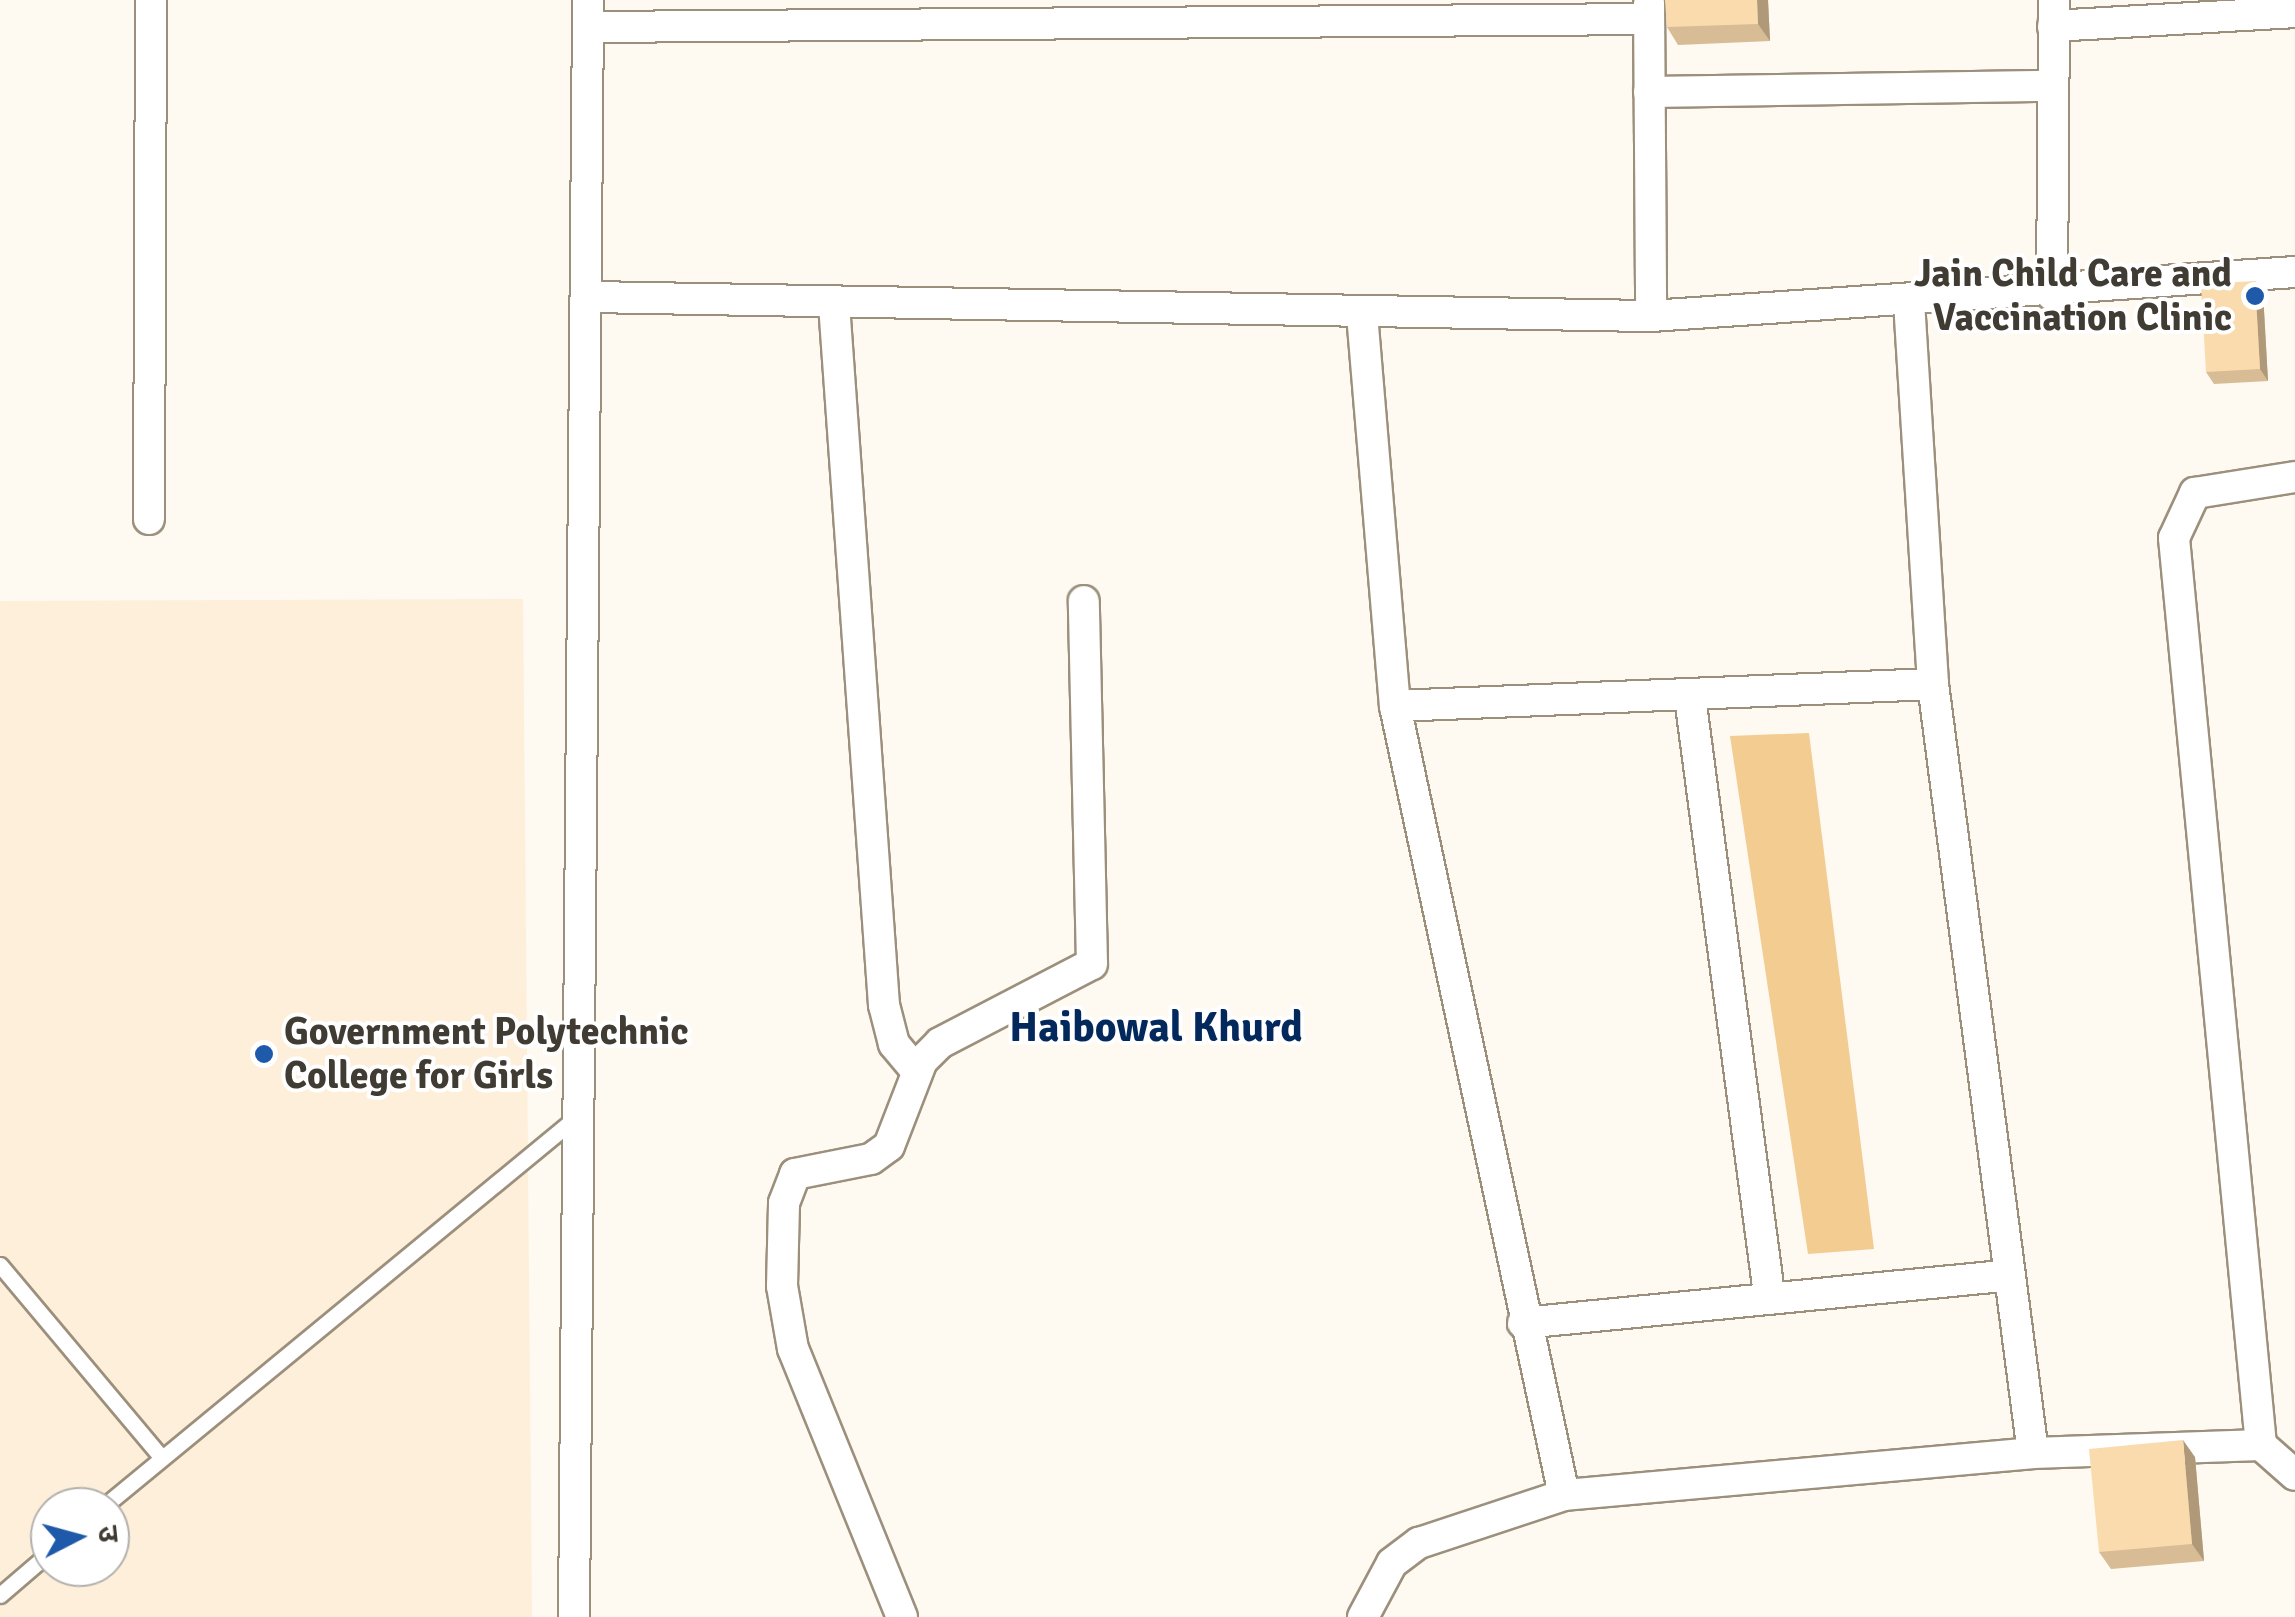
<!DOCTYPE html>
<html>
<head>
<meta charset="utf-8">
<style>
	body { margin:0 }
	#map { position:relative; width:2295px; height:1617px; overflow:hidden; background:#fef9f1; font-family:Signika,"Noto Sans Devanagari",sans-serif }
	div>[style] { position:absolute }
	[style*='--x'] { left:calc(var(--x)*1px); top:calc(var(--y)*1px); width:calc(var(--w)*1px); rotate:calc(var(--a)*1deg) }
	.built>* { inset:0; background:#fdefda }
	.green>* { inset:0; background:#f3cc92 }
	.roads { filter:drop-shadow(2px 0 #9c907d) drop-shadow(-2px 0 #9c907d) drop-shadow(0 2px #9c907d) drop-shadow(0 -2px #9c907d) }
	.lane>* { height:15px; margin:-7.5px; padding:0 7.5px; transform-origin:7.5px; border-radius:7.5px; background:#fff }
	.street>* { height:30px; margin:-15px; padding:0 15px; transform-origin:15px; border-radius:15px; background:#fff }
	.wall>* { inset:0; background:#d7bc95 }
	.shaded-wall>* { inset:0; background:#af9979 }
	.building>* { inset:0; background:#fadbad }
	.dots>* { width:28px; height:28px; translate:-50% -50%; box-sizing:border-box; border:5px solid #fff; border-radius:50% }
	span { translate:-50% -50%; white-space:nowrap; text-align:center; line-height:1.15; -webkit-text-stroke:8px #fff; paint-order:stroke }
	.poi-label { font-size:38px; color:#403b33; font-weight:700 }
	.right { translate:-100% -50%; text-align:right }
	.left { translate:0 -50%; text-align:left }
	.quarter-label { font-size:42px; color:#03285b; font-weight:700 }
	.north { position:absolute; left:30px; top:1487px; width:100px; height:100px; box-sizing:border-box; background:#fff; border:2px solid #b3b1ad; border-radius:50%; rotate:84deg; font-size:28px; font-weight:700; line-height:40px; text-align:center; color:#403b33 }
	.north::after { content:''; display:block; margin:auto; width:35px; height:45px; background:#1e59aa; clip-path:polygon(50% 0,100% 100%,50% 72%,0 100%) }
</style>
</head>
<body>
<div id="map">
	<div class="built">
		<div style="clip-path:polygon(evenodd,523px 599px,532px 1617px,0 1617px,0 601px,523px 599px,50px 1507px,110px 1507px,110px 1567px,50px 1567px,50px 1507px)"></div>
	</div>
	<div class="green">
		<div style="clip-path:polygon(1809px 733px,1874px 1249px,1808px 1254px,1730px 736px)"></div>
	</div>
	<div class="roads">
		<div class="lane">
			<div style="--x:0;--y:1265;--w:251;--a:50"></div>
			<div style="--x:103;--y:1507;--w:609;--a:-39.47"></div>
			<div style="--x:0;--y:1595;--w:66;--a:-40.7"></div>
		</div>
		<div class="street">
			<div style="--x:1649;--y:3;--w:313;--a:89.6"></div>
			<div style="--x:2053;--y:26;--w:242;--a:-3.3"></div>
			<div style="--x:589;--y:27;--w:1060;--a:-0.43"></div>
			<div style="--x:1649;--y:92;--w:404;--a:-0.9"></div>
			<div style="--x:2052;--y:295;--w:295;--a:-89.6"></div>
			<div style="--x:590;--y:297;--w:1061;--a:1.03"></div>
			<div style="--x:1651;--y:316;--w:646;--a:-3.91"></div>
			<div style="--x:1909;--y:302;--w:383;--a:86.4"></div>
			<div style="--x:834;--y:304;--w:703;--a:85.92"></div>
			<div style="--x:884;--y:1005;--w:40;--a:75.6"></div>
			<div style="--x:894;--y:1044;--w:35;--a:50"></div>
			<div style="--x:1362;--y:314;--w:393;--a:85.2"></div>
			<div style="--x:1395;--y:706;--w:807;--a:77.91"></div>
			<div style="--x:1564;--y:1495;--w:471;--a:-5.1"></div>
			<div style="--x:2033;--y:1453;--w:228;--a:-2"></div>
			<div style="--x:2261;--y:1445;--w:45;--a:41.4"></div>
			<div style="--x:149;--y:519;--w:519;--a:-89.78"></div>
			<div style="--x:1690;--y:697;--w:602;--a:82.46"></div>
			<div style="--x:1395;--y:706;--w:538;--a:-2.34"></div>
			<div style="--x:1933;--y:684;--w:775;--a:82.59"></div>
			<div style="--x:1523;--y:1323;--w:489;--a:-5.6"></div>
			<div style="--x:2261;--y:1445;--w:911;--a:-95.48"></div>
			<div style="--x:2174;--y:538;--w:50;--a:-65"></div>
			<div style="--x:2195;--y:493;--w:101;--a:-9.1"></div>
			<div style="--x:574;--y:1617;--w:1617;--a:-89.5"></div>
			<div style="--x:902;--y:1617;--w:289;--a:-112.1"></div>
			<div style="--x:793;--y:1349;--w:64;--a:-99.9"></div>
			<div style="--x:782;--y:1286;--w:83;--a:-88.6"></div>
			<div style="--x:784;--y:1203;--w:31;--a:-69"></div>
			<div style="--x:795;--y:1174;--w:77;--a:-11.2"></div>
			<div style="--x:871;--y:1159;--w:22;--a:-36"></div>
			<div style="--x:889;--y:1146;--w:91;--a:-68.8"></div>
			<div style="--x:922;--y:1061;--w:25;--a:-45"></div>
			<div style="--x:940;--y:1043;--w:171;--a:-27.5"></div>
			<div style="--x:1092;--y:964;--w:363;--a:-91.3"></div>
			<div style="--x:1363;--y:1617;--w:61;--a:-61.8"></div>
			<div style="--x:1392;--y:1563;--w:34;--a:-37"></div>
			<div style="--x:1419;--y:1543;--w:153;--a:-18.3"></div>
		</div>
	</div>
	<div class="wall">
		<div style="clip-path:polygon(1768px 0,1770px 41px,1678px 45px,1667px 27px)"></div>
		<div style="clip-path:polygon(2263px 293px,2268px 381px,2214px 384px,2206px 372px)"></div>
		<div style="clip-path:polygon(2195px 1457px,2204px 1561px,2111px 1569px,2099px 1552px)"></div>
	</div>
	<div class="shaded-wall">
		<div style="clip-path:polygon(1757px 0,1768px 0,1770px 41px,1758px 24px)"></div>
		<div style="clip-path:polygon(2255px 281px,2263px 293px,2268px 381px,2260px 369px)"></div>
		<div style="clip-path:polygon(2183px 1440px,2195px 1457px,2204px 1561px,2192px 1544px)"></div>
	</div>
	<div class="building">
		<div style="clip-path:polygon(1665px 0,1757px 0,1758px 24px,1667px 27px)"></div>
		<div style="clip-path:polygon(2255px 281px,2260px 369px,2206px 372px,2201px 284px)"></div>
		<div style="clip-path:polygon(2183px 1440px,2192px 1544px,2099px 1552px,2089px 1449px)"></div>
	</div>
	<div class="dots">
		<div style="left:2255px;top:296px;background:#1e59aa"></div>
		<div style="left:264px;top:1054px;background:#1e59aa"></div>
	</div>
	<div class="poi-label">
		<span class="right" style="left:2232px;top:296px">Jain Child Care and<br>Vaccination Clinic</span>
		<span class="left" style="left:284px;top:1054px">Government Polytechnic<br>College for Girls</span>
	</div>
	<div class="quarter-label">
		<span style="left:1156px;top:1028px">Haibowal Khurd</span>
	</div>
	<div class="north">उ</div>
</div>
</body>
</html>
